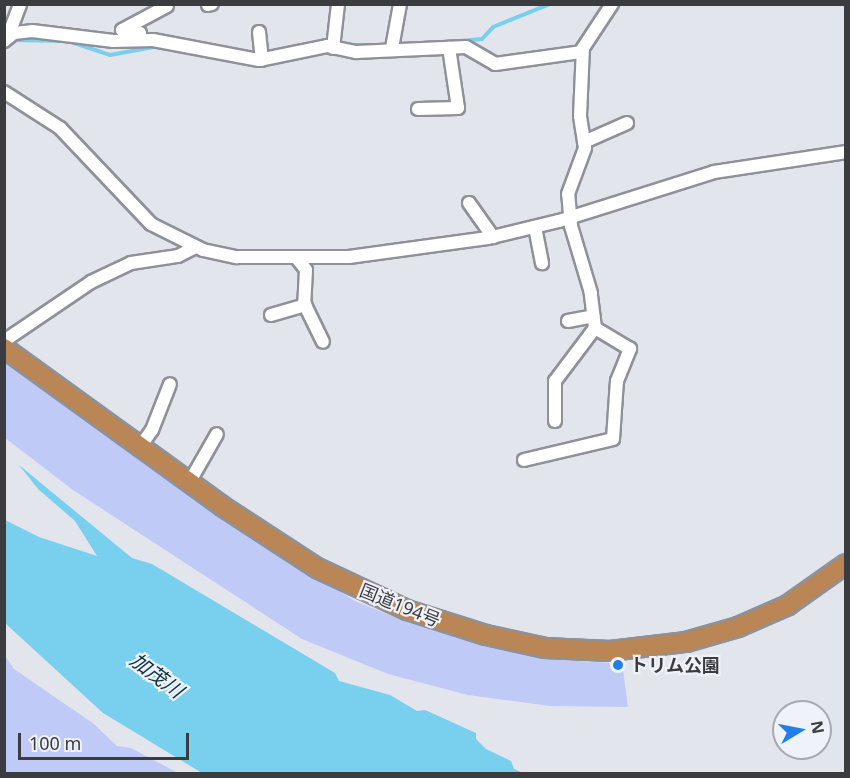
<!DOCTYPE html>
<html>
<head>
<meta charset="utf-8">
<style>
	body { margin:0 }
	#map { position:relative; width:850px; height:778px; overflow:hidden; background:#e3e5ed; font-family:"Noto Sans","Noto Sans JP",sans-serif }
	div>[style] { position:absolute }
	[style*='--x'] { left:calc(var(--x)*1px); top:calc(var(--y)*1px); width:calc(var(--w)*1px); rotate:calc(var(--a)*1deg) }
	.green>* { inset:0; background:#c0caf7 }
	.water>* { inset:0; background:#78cfee }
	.stream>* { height:4px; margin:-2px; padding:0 2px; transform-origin:2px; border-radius:2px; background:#78cfee }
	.roads { filter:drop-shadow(2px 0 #8f9198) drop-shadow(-2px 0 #8f9198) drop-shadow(0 2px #8f9198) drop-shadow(0 -2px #8f9198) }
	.minor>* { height:12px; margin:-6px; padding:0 6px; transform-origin:6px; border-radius:6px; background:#fff }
	.highway>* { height:18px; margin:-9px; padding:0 9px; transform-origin:9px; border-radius:9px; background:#ba8655 }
	.dots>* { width:16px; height:16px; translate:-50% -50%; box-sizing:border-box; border:3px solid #f0f2fa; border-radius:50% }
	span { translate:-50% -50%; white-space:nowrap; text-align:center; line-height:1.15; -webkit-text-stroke:4.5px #f0f2fa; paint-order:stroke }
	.street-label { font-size:18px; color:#3b3c3f }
	.poi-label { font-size:18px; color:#3b3c3f; font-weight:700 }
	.left { translate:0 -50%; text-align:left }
	.water-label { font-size:20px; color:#0a3441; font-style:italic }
	.frame { position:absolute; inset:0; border:6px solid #3b3c3f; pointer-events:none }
	.north { position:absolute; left:772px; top:700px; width:60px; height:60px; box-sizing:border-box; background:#f0f2fa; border:2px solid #a8a9af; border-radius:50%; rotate:80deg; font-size:16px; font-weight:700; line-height:24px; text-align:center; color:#3b3c3f }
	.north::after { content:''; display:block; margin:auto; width:21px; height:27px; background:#227ee8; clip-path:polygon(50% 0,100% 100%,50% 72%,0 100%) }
	.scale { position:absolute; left:18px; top:733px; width:171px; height:27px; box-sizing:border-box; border:3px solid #3b3c3f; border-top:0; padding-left:8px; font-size:18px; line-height:21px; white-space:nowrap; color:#3b3c3f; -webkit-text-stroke:4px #f0f2fa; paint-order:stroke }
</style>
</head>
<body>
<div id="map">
	<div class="green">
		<div style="clip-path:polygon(4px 361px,217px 513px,355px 601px,404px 621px,484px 646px,546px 659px,611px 663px,623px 670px,628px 707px,550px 706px,468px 695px,388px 674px,302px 639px,73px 490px,5px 438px)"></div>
		<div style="clip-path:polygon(4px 654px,14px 669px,94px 724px,117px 746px,131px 748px,178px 773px,5px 773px)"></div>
	</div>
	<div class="water">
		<div style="clip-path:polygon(19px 465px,132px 558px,152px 564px,335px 673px,339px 681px,390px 695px,417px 711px,425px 710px,476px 733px,476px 739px,486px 749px,511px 761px,514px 769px,523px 773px,202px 773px,103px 713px,5px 623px,5px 520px,39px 537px,97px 556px,75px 521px,38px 489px)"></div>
	</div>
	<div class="stream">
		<div style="--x:11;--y:40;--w:57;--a:1"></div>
		<div style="--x:68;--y:41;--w:44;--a:18.4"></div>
		<div style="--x:110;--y:55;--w:50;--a:-10.4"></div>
		<div style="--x:185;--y:41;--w:27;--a:10"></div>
		<div style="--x:460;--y:41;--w:22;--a:-5"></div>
		<div style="--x:482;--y:39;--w:16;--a:-47"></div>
		<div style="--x:493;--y:27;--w:61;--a:-22"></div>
		<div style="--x:346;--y:45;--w:31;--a:0"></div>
	</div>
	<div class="roads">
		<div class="minor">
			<div style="--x:208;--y:5;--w:4;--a:-14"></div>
			<div style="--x:259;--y:32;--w:28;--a:84"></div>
			<div style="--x:140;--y:33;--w:18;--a:-171"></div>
			<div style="--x:122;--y:30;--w:51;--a:-28.1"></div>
			<div style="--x:8;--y:36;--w:34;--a:-69"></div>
			<div style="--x:4;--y:41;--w:13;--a:-39"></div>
			<div style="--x:14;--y:33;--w:18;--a:-6"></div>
			<div style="--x:32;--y:31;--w:82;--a:7"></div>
			<div style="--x:113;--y:41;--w:40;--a:-1.4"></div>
			<div style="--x:153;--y:40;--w:108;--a:10.7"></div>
			<div style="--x:259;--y:60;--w:69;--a:-11.6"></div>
			<div style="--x:327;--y:46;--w:30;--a:12"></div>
			<div style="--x:356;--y:52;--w:110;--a:-2.6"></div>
			<div style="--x:466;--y:47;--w:34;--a:30"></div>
			<div style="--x:495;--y:64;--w:88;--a:-7.9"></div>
			<div style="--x:333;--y:48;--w:44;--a:-83.5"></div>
			<div style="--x:392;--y:48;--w:45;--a:-79.7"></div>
			<div style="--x:4;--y:92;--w:67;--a:32.7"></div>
			<div style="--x:60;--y:128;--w:132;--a:46.5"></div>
			<div style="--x:151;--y:224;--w:58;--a:26.6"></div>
			<div style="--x:203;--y:250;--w:35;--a:12"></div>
			<div style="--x:237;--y:257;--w:112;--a:0"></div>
			<div style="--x:349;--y:257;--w:140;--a:-7.8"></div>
			<div style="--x:488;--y:238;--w:73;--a:-13.5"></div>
			<div style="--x:559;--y:221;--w:163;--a:-17.5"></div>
			<div style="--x:714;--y:172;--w:134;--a:-8.6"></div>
			<div style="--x:418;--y:109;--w:40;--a:-1.4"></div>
			<div style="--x:458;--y:108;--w:61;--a:-98.5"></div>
			<div style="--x:584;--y:142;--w:47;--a:-23.8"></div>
			<div style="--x:469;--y:203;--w:42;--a:54.8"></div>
			<div style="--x:535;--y:227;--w:37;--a:79"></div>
			<div style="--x:296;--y:257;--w:16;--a:52"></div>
			<div style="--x:306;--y:270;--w:33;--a:93"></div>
			<div style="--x:304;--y:303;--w:43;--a:64"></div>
			<div style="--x:271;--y:315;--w:36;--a:-16"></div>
			<div style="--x:568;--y:321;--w:26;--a:-11"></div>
			<div style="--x:4;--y:341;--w:105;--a:-34.1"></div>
			<div style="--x:91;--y:282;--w:44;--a:-25.4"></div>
			<div style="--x:131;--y:263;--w:48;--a:-8.5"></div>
			<div style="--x:178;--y:256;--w:20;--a:-27"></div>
			<div style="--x:555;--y:421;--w:40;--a:-90"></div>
			<div style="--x:555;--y:381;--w:66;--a:-53"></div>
			<div style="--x:140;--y:447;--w:21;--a:-55"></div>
			<div style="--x:152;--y:430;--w:49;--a:-68.6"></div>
			<div style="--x:524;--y:460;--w:91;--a:-13.3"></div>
			<div style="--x:613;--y:439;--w:58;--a:-86.1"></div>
			<div style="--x:617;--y:381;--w:35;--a:-68"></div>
			<div style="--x:630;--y:349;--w:41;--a:-149"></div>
			<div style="--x:595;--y:328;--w:35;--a:-97"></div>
			<div style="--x:591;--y:293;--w:70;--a:-106.6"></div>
			<div style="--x:571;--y:226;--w:32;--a:-95"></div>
			<div style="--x:568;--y:194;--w:49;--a:-69.7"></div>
			<div style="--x:585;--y:148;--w:32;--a:-99"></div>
			<div style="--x:580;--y:116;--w:68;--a:-87.5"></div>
			<div style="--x:583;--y:48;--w:53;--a:-56.6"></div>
			<div style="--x:189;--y:483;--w:56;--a:-60.3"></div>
		</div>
		<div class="highway">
			<div style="--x:4;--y:348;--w:269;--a:35.9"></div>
			<div style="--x:222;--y:506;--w:113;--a:33.1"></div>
			<div style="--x:317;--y:568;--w:99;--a:25"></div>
			<div style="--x:407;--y:610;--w:83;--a:17.6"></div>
			<div style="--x:486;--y:635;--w:60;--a:12.4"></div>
			<div style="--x:545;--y:648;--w:65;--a:2.6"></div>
			<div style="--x:610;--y:651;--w:77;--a:-6.8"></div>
			<div style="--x:686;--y:642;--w:54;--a:-16.1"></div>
			<div style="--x:738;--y:627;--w:55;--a:-23.7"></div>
			<div style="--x:788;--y:605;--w:71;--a:-35.3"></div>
		</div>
	</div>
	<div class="dots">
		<div style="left:618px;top:665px;background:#227ee8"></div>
	</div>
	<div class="street-label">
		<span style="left:400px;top:605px;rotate:22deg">国道194号</span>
	</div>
	<div class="poi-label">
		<span class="left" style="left:630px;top:665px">トリム公園</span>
	</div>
	<div class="water-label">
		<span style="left:157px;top:675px;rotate:37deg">加茂川</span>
	</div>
	<div class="frame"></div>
	<div class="north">N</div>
	<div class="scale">100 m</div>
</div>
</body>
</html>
